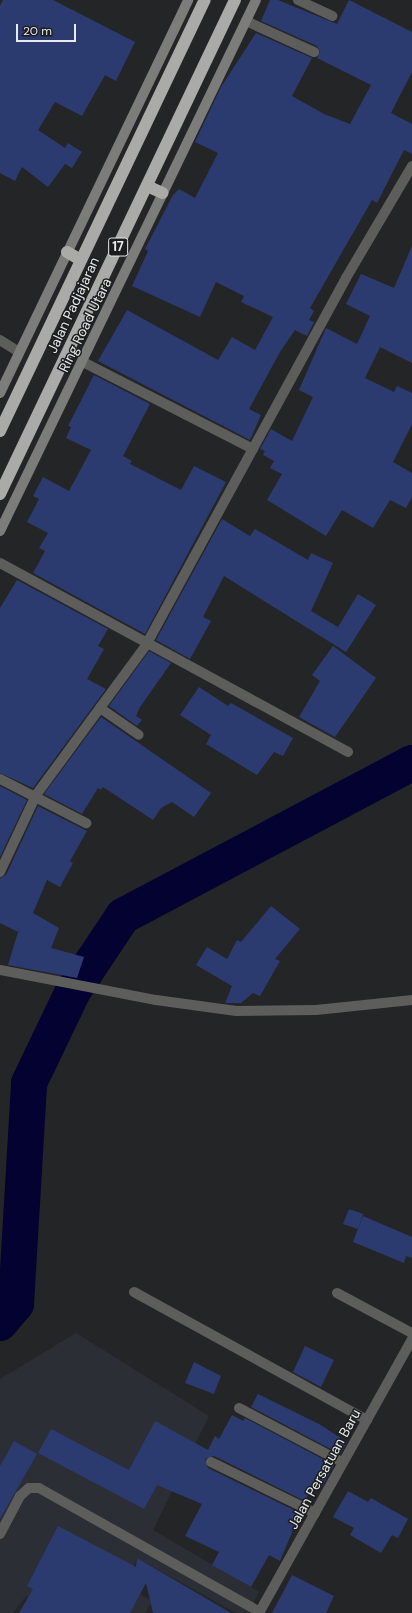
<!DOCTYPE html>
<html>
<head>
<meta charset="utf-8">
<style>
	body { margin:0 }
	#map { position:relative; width:412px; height:1613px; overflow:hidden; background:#242527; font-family:"DM Sans",sans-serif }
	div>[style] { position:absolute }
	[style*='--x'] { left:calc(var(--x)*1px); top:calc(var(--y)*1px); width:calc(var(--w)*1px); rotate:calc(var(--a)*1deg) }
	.built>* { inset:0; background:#2b2e35 }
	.river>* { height:36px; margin:-18px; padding:0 18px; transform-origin:18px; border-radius:18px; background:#030230 }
	.building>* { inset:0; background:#2c3b6f }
	.lane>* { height:10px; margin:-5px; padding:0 5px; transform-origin:5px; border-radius:5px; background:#5d5d5c }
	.street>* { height:10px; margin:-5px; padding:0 5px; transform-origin:5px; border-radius:5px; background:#5d5d5c }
	.secondary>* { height:10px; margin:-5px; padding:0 5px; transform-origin:5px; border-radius:5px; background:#7c7d7b }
	.highway>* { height:12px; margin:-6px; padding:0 6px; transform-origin:6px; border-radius:6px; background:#aaaba9 }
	span { translate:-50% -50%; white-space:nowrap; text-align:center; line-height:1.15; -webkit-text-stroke:3px #1b1c1e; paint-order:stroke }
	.shield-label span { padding:1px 3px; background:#1b1c1e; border:1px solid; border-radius:3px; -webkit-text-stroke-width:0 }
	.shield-label { font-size:13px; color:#e9eaeb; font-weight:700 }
	.street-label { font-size:14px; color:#e9eaeb }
	.scale { position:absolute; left:16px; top:24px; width:60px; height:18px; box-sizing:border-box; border:2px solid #e9eaeb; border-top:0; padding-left:5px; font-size:12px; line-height:14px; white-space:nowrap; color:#e9eaeb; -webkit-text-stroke:3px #1b1c1e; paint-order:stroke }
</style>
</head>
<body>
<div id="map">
	<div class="built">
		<div style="clip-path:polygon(76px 1333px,209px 1416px,153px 1530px,259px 1592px,248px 1613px,236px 1613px,137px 1558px,126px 1586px,152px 1601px,145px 1613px,60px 1613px,26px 1596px,13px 1613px,0 1613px,0 1379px)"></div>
	</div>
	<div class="river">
		<div style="--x:0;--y:1323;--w:25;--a:-50"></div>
		<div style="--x:16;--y:1304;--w:221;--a:-86.6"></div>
		<div style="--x:29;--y:1083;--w:102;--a:-64.4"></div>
		<div style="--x:73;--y:991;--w:90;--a:-56.3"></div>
		<div style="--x:123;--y:916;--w:327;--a:-27.9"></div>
	</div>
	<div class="building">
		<div style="clip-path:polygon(3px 0,53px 0,135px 42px,116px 81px,105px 75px,82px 116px,55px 102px,38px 130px,65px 148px,68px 143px,82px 152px,72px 168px,65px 164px,48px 187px,22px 167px,15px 181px,0 173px,0 6px)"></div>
		<div style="clip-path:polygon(270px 0,278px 0,337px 24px,349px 0,412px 32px,412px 72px,391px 113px,412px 124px,412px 154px,404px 150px,377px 203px,372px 200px,310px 308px,314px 311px,309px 320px,314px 322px,307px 336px,295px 330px,280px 352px,249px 409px,261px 415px,250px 440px,98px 361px,127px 310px,218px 360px,232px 337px,255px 350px,273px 317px,241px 302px,244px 296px,216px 282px,200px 317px,132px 286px,148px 251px,145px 249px,173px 195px,179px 189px,195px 198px,218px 153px,195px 142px,221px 87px,256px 33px,312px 58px,292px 96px,324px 114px,350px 124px,371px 85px,317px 58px,320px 52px,317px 46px,261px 21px)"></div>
		<div style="clip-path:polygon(412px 246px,412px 363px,380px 347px,365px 378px,394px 392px,397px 386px,412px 393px,412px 424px,393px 462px,412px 473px,412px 497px,406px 508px,390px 500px,373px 528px,342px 510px,326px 536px,267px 500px,282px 474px,270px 468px,274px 461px,263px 455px,265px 451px,260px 449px,271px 429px,292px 441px,313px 397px,299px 390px,326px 328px,357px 344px,370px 316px,346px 304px,361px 274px,394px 288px)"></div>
		<div style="clip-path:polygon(94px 375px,150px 404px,123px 456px,132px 461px,130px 464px,181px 490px,194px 466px,226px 482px,145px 634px,33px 573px,45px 551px,39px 548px,48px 533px,27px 522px,39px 499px,33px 496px,43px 477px,69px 491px,91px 450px,66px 438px,71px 427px,68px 426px)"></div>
		<div style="clip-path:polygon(222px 519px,250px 536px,255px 529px,308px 560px,311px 553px,333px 563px,311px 611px,338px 627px,358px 594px,376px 605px,346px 652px,224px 576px,203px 617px,211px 621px,190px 659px,156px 640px)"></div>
		<div style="clip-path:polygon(17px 580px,108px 629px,98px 646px,104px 649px,87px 679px,106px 689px,33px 788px,0 773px,0 608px)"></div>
		<div style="clip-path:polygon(333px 646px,376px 678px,335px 737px,299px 717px,320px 681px,312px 675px)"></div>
		<div style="clip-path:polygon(149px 651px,171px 663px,140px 707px,136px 716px,142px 720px,137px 726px,109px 706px)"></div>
		<div style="clip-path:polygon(199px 687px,228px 706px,231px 703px,293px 738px,283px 756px,274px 752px,257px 775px,206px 744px,211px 735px,180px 715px)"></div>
		<div style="clip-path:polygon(101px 717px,211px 793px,194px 817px,172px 802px,161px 808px,153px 820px,103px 787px,101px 790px,98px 788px,82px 814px,44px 794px)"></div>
		<div style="clip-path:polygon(0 786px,27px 800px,0 857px)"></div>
		<div style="clip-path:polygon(38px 806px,87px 831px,70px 861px,73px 863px,60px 887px,47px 880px,33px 913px,59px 928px,51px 948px,84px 957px,77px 978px,8px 965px,18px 932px,0 923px,0 878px,6px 875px)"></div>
		<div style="clip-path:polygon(271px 906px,300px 929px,275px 959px,280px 961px,260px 996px,253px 993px,241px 1003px,225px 1003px,232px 986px,196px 965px,207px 947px,227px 959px,237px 940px,241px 942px)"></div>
		<div style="clip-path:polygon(349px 1209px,363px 1214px,358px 1229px,343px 1224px)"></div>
		<div style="clip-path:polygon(363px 1216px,412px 1237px,412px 1258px,406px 1256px,404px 1263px,353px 1242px)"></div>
		<div style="clip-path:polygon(305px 1346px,334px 1360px,321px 1387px,293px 1372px)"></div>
		<div style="clip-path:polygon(194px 1362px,221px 1376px,214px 1394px,185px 1383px)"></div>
		<div style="clip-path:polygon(258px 1394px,319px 1424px,347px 1442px,340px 1454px,251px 1407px)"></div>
		<div style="clip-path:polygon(232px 1415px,243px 1421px,245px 1418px,334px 1465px,320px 1490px,312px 1486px,305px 1501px,214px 1456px,205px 1459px,208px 1468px,300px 1513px,280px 1561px,269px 1555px,251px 1587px,212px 1565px,219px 1552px,185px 1536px,202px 1504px,157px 1485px,144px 1509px,38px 1453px,51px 1429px,129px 1470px,155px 1421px,208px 1450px,215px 1436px,219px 1439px)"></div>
		<div style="clip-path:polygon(14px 1441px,37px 1454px,0 1519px,0 1466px)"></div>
		<div style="clip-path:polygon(348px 1491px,368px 1502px,371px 1498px,408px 1519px,398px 1538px,392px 1535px,381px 1553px,350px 1535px,354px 1528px,333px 1517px)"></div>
		<div style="clip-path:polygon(58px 1526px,136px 1567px,137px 1558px,231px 1613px,153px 1613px,146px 1583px,130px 1613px,19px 1613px,33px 1589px,27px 1586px)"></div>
		<div style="clip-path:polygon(292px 1575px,334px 1596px,326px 1613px,272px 1613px)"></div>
	</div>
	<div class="lane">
		<div style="--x:298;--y:0;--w:38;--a:25"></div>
		<div style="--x:246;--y:21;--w:75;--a:24.5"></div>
		<div style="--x:134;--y:1292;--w:266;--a:28.8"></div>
		<div style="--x:0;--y:1534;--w:43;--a:-62.2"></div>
		<div style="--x:20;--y:1496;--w:12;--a:-42"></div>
		<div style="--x:29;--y:1488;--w:10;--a:0"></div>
		<div style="--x:39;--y:1488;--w:253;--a:29.3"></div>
	</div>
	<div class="street">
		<div style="--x:0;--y:340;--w:22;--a:32"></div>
		<div style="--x:83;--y:362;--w:191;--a:27.1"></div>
		<div style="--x:0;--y:563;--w:396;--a:28.5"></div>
		<div style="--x:100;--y:708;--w:47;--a:34.7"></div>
		<div style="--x:0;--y:779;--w:97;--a:27.1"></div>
		<div style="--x:0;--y:872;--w:85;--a:-64.9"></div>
		<div style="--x:36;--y:795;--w:186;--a:-53.7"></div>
		<div style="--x:146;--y:645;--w:418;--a:-61.4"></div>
		<div style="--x:346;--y:278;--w:130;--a:-59.5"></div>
		<div style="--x:0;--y:970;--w:159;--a:10.9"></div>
		<div style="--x:156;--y:1000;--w:81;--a:7.8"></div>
		<div style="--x:236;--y:1011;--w:80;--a:-0.7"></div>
		<div style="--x:316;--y:1010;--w:97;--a:-5.9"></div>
		<div style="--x:337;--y:1293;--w:85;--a:28.1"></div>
		<div style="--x:239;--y:1408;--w:116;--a:27.7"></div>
		<div style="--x:211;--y:1462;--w:116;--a:26.1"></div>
		<div style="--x:259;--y:1613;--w:314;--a:-60.8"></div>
	</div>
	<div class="secondary">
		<div style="--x:0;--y:393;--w:436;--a:-64.4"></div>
		<div style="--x:0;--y:531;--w:589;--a:-64.26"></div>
	</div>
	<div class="highway">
		<div style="--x:147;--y:186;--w:17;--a:24"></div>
		<div style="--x:67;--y:252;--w:16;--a:30"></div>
		<div style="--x:0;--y:431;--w:477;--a:-64.6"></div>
		<div style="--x:0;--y:494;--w:547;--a:-64.56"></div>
	</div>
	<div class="shield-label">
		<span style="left:118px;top:247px">17</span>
	</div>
	<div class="street-label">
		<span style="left:73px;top:305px;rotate:-65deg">Jalan Padjajaran</span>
		<span style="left:85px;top:325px;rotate:-64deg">Ring Road Utara</span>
		<span style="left:324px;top:1469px;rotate:-61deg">Jalan Persatuan Baru</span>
	</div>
	<div class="scale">20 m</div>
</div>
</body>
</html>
